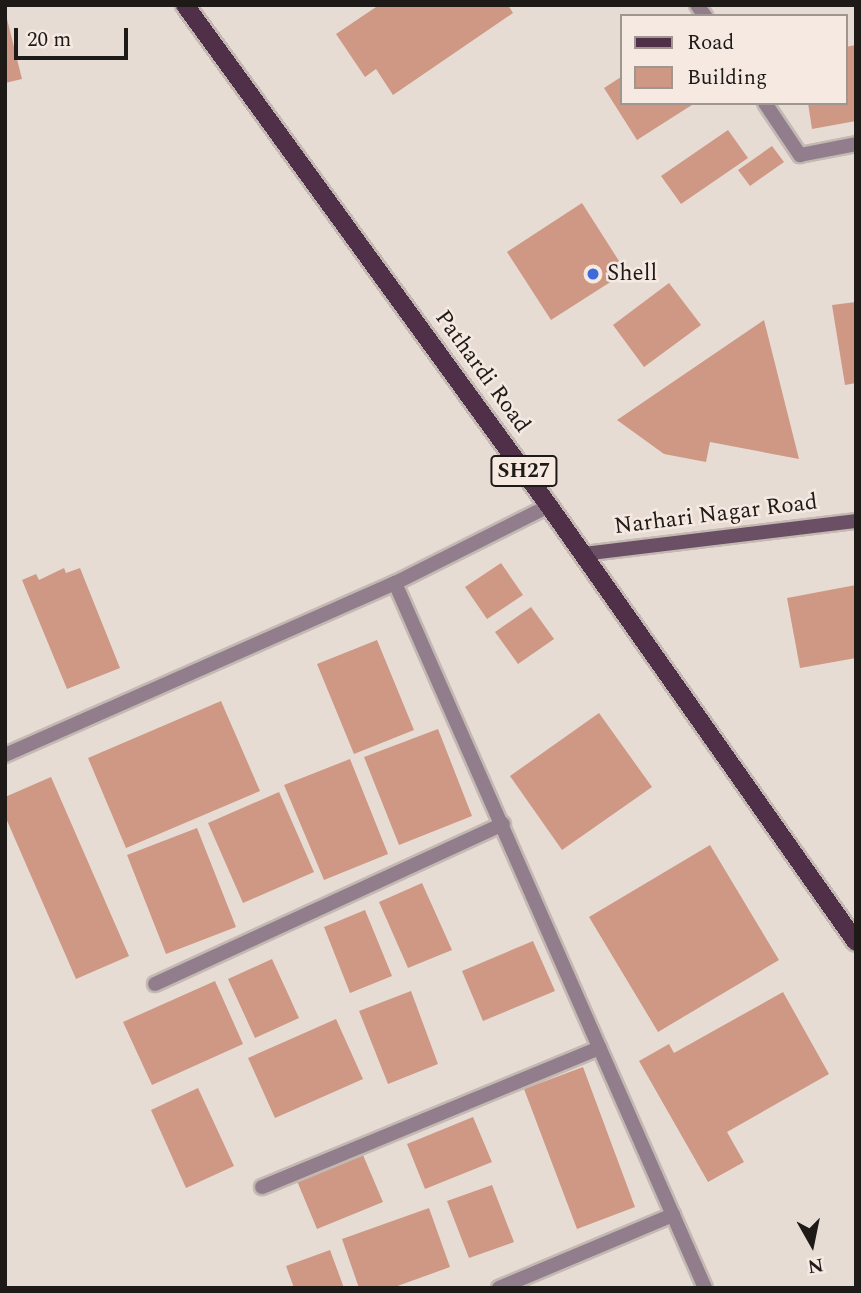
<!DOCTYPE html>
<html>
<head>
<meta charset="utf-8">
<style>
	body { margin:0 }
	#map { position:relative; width:861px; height:1293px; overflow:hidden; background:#e7dcd4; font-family:Spectral,serif }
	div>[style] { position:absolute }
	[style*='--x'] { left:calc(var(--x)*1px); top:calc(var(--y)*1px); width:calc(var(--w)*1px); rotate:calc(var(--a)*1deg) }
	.building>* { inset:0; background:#ce9884 }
	.roads { filter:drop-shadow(2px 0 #c3b9b2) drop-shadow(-2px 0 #c3b9b2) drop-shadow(0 2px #c3b9b2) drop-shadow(0 -2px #c3b9b2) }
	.street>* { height:14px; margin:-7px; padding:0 7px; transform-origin:7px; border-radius:7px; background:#917d8b }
	.secondary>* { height:14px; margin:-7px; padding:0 7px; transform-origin:7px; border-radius:7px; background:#6b4f64 }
	.primary>* { height:18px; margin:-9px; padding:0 9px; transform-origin:9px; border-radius:9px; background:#503048 }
	.dots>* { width:19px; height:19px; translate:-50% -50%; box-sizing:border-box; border:4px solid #f5e9e1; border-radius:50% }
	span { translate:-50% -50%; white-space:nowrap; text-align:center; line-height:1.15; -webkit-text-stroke:5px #f5e9e1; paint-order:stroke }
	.shield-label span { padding:2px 5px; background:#f5e9e1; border:2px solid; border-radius:5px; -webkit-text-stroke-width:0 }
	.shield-label { font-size:21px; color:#1e1a18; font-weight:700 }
	.poi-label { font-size:23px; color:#1e1a18 }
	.left { translate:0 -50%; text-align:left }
	.street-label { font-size:23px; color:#1e1a18 }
	.frame { position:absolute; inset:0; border:7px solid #1e1a18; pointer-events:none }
	.legend { position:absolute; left:620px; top:14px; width:228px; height:91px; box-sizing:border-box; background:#f5e9e1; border:2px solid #9f9691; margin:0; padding:9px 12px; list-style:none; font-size:21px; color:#1e1a18 }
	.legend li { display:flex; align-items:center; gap:14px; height:35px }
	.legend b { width:35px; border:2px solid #9f9691 }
	.north { position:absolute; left:777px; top:1209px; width:70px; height:70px; -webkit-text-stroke:5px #f5e9e1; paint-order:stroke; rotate:171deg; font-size:19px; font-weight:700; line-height:28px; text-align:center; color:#1e1a18 }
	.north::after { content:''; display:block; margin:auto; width:24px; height:32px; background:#1e1a18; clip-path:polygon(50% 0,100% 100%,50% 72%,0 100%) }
	.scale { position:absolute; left:14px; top:28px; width:114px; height:32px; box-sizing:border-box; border:4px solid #1e1a18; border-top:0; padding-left:9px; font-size:21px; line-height:24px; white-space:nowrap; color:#1e1a18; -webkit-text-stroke:5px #f5e9e1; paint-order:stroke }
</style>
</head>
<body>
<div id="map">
	<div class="building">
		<div style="clip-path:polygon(379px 5px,508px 5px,513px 13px,393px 95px,376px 69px,365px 77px,336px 34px)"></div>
		<div style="clip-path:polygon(5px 11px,22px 79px,5px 83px)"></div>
		<div style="clip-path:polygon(856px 45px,856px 121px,812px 129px,808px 103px,845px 103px,845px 47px)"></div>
		<div style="clip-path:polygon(621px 77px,621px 103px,695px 103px,637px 140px,604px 88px)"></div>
		<div style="clip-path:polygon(728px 130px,748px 158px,681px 204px,661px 176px)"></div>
		<div style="clip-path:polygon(772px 146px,784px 162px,750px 186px,738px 170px)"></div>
		<div style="clip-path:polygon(582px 203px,626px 272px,551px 320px,507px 252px)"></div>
		<div style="clip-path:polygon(669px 283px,701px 325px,644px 367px,613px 325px)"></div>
		<div style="clip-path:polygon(856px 302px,856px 383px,845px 385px,832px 305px)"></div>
		<div style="clip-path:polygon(764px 320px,799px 459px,710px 442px,706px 462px,664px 454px,617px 420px)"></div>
		<div style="clip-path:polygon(501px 563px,523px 595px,487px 619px,465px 587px)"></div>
		<div style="clip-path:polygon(64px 568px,66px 573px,80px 568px,120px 668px,67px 689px,22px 580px,36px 574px,39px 580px)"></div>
		<div style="clip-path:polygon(856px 585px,856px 658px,800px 668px,787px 598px)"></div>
		<div style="clip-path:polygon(531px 607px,554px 639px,518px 664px,495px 632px)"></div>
		<div style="clip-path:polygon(377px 640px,414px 730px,354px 754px,317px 664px)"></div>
		<div style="clip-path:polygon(221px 701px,260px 791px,126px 848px,88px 758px)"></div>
		<div style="clip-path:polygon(599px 713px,652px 787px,562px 850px,510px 776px)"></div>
		<div style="clip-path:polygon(438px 729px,472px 816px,399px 845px,364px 757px)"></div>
		<div style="clip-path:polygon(350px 759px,388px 854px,324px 880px,284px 785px)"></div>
		<div style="clip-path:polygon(51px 777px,129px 956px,76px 979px,5px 816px,5px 797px)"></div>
		<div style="clip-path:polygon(279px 792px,314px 872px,243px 903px,208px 823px)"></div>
		<div style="clip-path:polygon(197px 828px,236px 927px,166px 954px,127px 855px)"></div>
		<div style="clip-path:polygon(710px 845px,779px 960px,658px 1032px,589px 917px)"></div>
		<div style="clip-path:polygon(422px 883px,452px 950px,408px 968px,379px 902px)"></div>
		<div style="clip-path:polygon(365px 910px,392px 976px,350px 993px,324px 927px)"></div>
		<div style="clip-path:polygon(533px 941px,555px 991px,483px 1021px,462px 971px)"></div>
		<div style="clip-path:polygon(272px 959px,299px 1018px,255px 1038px,228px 979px)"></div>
		<div style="clip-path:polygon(215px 981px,243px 1044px,152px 1085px,123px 1022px)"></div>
		<div style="clip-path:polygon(411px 991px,438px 1064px,388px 1084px,359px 1011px)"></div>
		<div style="clip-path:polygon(783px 992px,829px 1074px,727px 1132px,744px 1162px,708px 1182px,639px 1061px,669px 1044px,674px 1053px)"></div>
		<div style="clip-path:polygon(336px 1019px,363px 1079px,275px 1118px,248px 1058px)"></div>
		<div style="clip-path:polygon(583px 1067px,635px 1207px,577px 1229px,524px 1089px)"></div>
		<div style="clip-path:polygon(198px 1088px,234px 1166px,186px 1188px,151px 1110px)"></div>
		<div style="clip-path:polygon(473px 1117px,492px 1162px,425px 1189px,407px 1144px)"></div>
		<div style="clip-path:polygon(363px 1155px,383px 1202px,317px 1229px,297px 1181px)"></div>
		<div style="clip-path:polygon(492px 1185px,514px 1242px,469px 1258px,447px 1201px)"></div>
		<div style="clip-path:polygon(429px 1208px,450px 1267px,392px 1288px,359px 1288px,342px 1239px)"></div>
		<div style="clip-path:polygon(330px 1250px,344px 1288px,294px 1288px,286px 1266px)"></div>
	</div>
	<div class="roads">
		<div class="street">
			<div style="--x:697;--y:5;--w:14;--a:54"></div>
			<div style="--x:765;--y:103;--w:63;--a:56.1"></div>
			<div style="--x:800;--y:155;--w:57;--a:-11.1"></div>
			<div style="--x:395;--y:583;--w:770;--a:66.26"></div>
			<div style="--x:5;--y:755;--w:426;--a:-23.8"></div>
			<div style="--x:395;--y:583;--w:172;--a:-26.6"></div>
			<div style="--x:155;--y:984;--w:383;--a:-24.7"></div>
			<div style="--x:262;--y:1187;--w:365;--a:-22.4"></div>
			<div style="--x:499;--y:1288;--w:189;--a:-22.8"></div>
		</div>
		<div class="secondary">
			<div style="--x:583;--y:554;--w:275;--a:-6.9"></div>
		</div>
		<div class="primary">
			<div style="--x:185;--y:5;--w:619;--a:54"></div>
			<div style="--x:549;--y:506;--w:533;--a:54.85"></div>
		</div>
	</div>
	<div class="dots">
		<div style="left:593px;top:274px;background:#3e6bdc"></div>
	</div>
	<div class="shield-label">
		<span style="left:524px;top:471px">SH27</span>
	</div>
	<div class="poi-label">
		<span class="left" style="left:607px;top:274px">Shell</span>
	</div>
	<div class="street-label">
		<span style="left:482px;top:372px;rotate:54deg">Pathardi Road</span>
		<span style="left:716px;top:515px;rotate:-7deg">Narhari Nagar Road</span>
	</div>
	<div class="frame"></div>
	<ul class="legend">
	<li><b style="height:9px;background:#503048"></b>Road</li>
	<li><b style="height:19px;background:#ce9884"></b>Building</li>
	</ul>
	<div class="north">N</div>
	<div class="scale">20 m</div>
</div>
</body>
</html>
